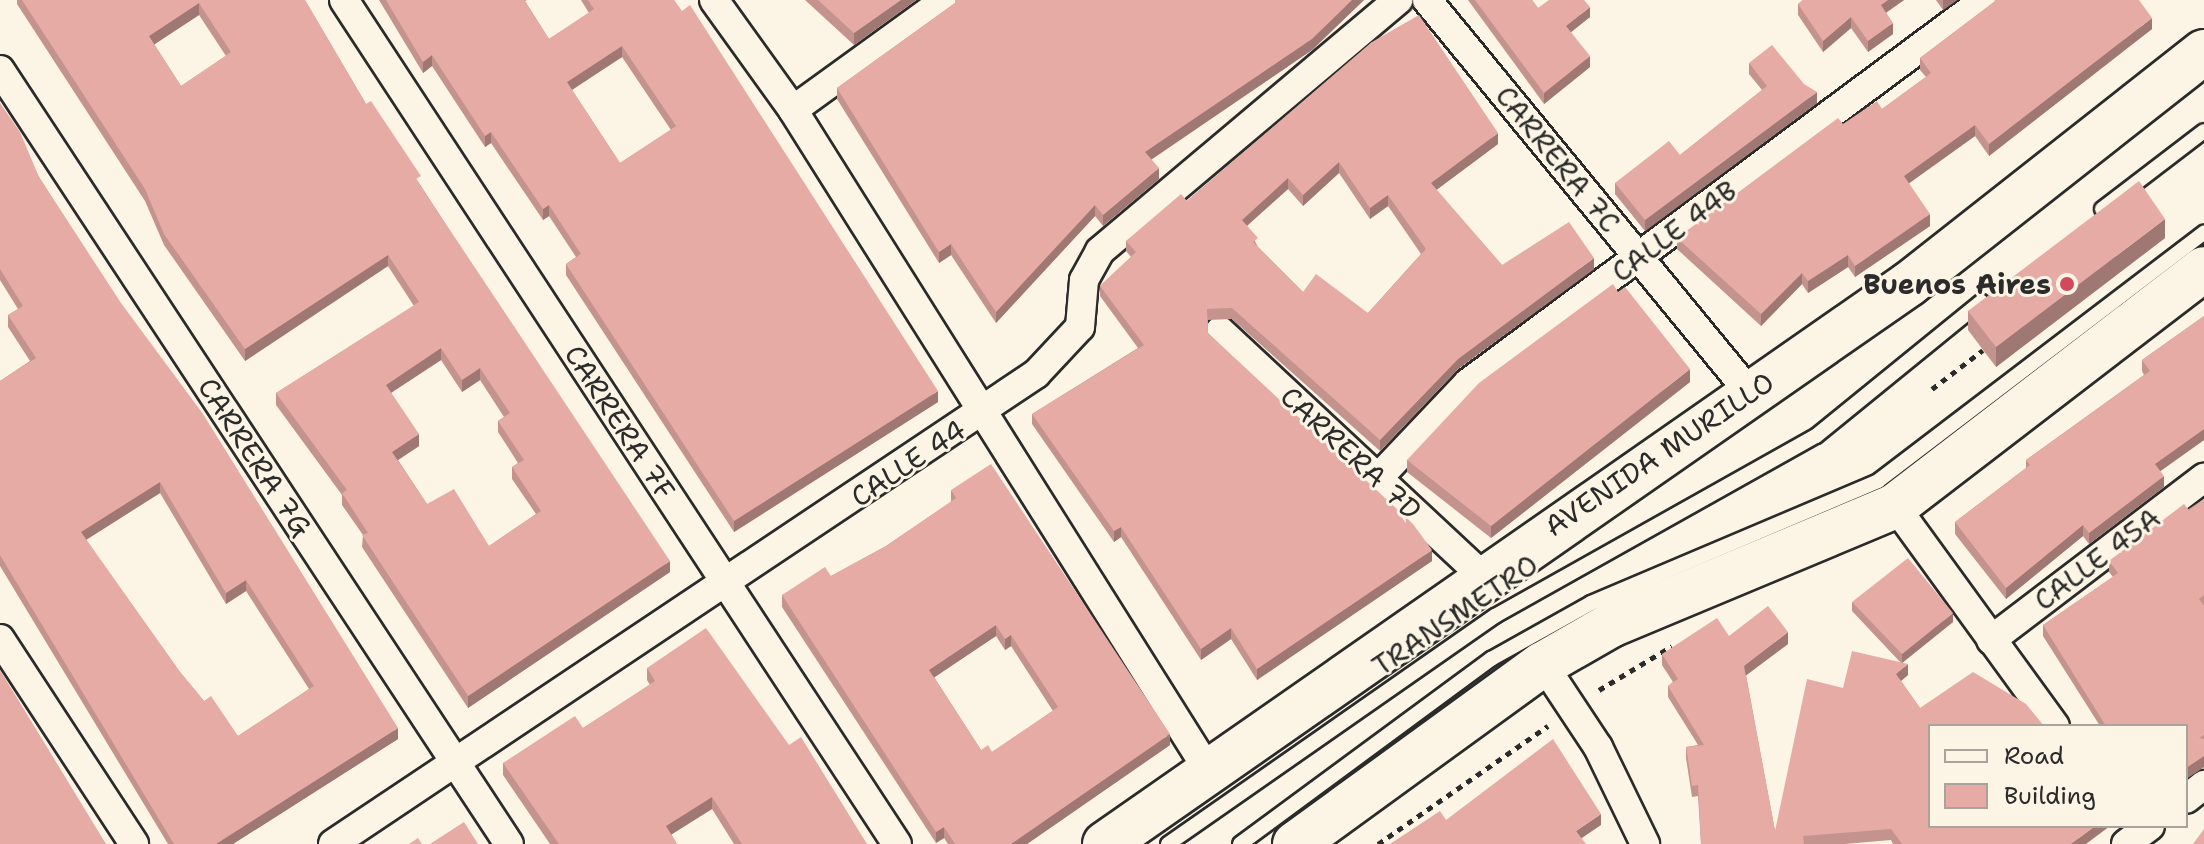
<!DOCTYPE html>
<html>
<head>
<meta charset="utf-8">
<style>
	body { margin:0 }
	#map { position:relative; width:2204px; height:844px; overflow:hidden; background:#fcf5e5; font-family:"Shantell Sans",sans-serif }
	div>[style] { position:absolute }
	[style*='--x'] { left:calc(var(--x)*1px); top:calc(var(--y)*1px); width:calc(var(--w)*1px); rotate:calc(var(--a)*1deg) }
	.path>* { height:5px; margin-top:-2.5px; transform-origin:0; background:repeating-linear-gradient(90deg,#2b2b2b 0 6px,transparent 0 12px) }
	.roads { filter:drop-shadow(2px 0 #2b2b2b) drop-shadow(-2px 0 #2b2b2b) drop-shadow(0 2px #2b2b2b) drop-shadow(0 -2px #2b2b2b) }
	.lane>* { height:14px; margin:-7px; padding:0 7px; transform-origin:7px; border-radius:7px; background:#fcf5e5 }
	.street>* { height:28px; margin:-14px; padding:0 14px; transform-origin:14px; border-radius:14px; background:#fcf5e5 }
	.primary>* { height:44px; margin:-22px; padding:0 22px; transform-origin:22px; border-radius:22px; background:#fcf5e5 }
	.wall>* { inset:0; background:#c5938d }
	.shaded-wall>* { inset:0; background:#a07873 }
	.building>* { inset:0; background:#e5aba4 }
	.dots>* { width:22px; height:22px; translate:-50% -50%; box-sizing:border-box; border:4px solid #fcf5e5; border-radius:50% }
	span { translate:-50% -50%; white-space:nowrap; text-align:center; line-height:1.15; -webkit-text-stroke:6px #fcf5e5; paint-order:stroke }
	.street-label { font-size:28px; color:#2b2b2b }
	.poi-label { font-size:28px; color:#2b2b2b; font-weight:700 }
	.right { translate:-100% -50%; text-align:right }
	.legend { position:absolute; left:1928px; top:724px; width:260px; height:104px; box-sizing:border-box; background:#fcf5e5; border:2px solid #a8a49b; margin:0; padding:10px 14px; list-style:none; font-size:24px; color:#2b2b2b }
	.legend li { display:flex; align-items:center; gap:16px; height:40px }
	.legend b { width:40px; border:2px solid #a8a49b }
</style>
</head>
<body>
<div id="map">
	<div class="path">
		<div style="--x:1932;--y:389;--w:64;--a:-37.4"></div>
		<div style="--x:1599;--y:690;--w:85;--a:-31.1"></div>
		<div style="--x:1378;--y:844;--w:207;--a:-34.8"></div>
	</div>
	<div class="roads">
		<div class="lane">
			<div style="--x:2102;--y:209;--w:128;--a:-37.4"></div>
			<div style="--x:1168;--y:844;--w:399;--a:-34.9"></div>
			<div style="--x:1495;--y:616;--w:368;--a:-29.3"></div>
			<div style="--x:1816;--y:436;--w:213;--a:-39.1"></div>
			<div style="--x:1240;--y:844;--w:312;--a:-36.4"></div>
			<div style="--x:1491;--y:659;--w:115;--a:-29.2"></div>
			<div style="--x:1591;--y:603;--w:312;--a:-23"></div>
			<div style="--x:1878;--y:481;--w:410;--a:-37.3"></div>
		</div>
		<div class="street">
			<div style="--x:344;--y:0;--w:1009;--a:56.77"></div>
			<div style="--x:714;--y:0;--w:135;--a:54.3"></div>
			<div style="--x:793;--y:110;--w:780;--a:57.84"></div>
			<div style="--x:1427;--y:0;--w:509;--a:50.58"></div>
			<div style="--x:0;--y:70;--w:926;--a:56.67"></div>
			<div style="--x:793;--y:110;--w:188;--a:-35.9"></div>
			<div style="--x:1220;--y:331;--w:358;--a:43"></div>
			<div style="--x:1378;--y:478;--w:131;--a:-46.5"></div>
			<div style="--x:1468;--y:383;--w:643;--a:-36.58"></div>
			<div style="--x:1895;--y:506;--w:272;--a:54"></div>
			<div style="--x:0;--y:639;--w:245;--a:56.8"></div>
			<div style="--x:1991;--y:640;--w:268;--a:-37.3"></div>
			<div style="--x:1543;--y:664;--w:100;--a:56.5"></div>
			<div style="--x:1598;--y:747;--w:108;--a:64.1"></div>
			<div style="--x:2186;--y:799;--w:23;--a:-38"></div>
			<div style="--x:333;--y:844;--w:846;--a:-33.77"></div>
			<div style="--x:1036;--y:374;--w:64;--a:-46.9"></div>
			<div style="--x:1080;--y:327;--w:47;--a:-85.1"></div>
			<div style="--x:1084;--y:280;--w:33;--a:-61"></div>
			<div style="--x:1100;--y:251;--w:390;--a:-40.1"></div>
			<div style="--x:2126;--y:844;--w:30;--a:-37"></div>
		</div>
		<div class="primary">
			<div style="--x:1105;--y:844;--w:980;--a:-34.86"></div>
			<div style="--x:1909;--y:284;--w:375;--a:-38.2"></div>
			<div style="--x:1295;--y:844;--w:306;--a:-36"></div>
			<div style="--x:1543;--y:664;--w:78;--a:-29.8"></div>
			<div style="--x:1611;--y:625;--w:308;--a:-22.7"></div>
			<div style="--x:1895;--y:506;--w:389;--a:-37.5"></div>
		</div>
	</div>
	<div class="wall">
		<div style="clip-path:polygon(evenodd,17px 0,305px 0,366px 104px,421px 186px,670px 572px,468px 708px,362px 547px,363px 535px,342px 505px,342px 495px,276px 405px,276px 393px,414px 306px,388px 266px,245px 361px,164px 245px,145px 201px,17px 4px,17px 0,199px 15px,226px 56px,181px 86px,154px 44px,199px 15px,17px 0,441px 360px,462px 392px,480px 380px,504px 417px,498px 421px,498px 432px,518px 463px,512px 467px,512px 479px,536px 514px,489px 546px,427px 504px,398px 460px,419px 446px,391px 393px,441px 360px)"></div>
		<div style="clip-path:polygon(evenodd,379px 0,527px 0,525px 1px,549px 39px,589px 13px,581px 0,674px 0,938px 402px,734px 532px,566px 275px,566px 264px,576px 257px,549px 216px,543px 220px,491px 143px,485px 147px,432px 66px,423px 73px,379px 0,622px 57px,671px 130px,620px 163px,572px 90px,622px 57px)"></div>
		<div style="clip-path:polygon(805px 0,916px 0,854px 45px)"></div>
		<div style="clip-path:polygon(955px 0,1364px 0,1312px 50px,1151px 159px,1159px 179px,1103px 226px,1095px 216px,996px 323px,951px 255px,939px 263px,837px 99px,837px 88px,955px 3px)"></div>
		<div style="clip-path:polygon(1468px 0,1532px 0,1538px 8px,1590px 17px,1571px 32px,1590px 67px,1544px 104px)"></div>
		<div style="clip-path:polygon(1803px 0,1904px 0,1886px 13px,1893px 34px,1868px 52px,1851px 28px,1823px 52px,1798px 15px,1798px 4px)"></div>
		<div style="clip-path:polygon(1936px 0,1957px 0,1943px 10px)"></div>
		<div style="clip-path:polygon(1994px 2px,2152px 29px,1989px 156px,1975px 136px,1909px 183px,1930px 226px,1855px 277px,1848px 267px,1808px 293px,1802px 284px,1761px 326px,1677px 249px,1677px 238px,1843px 124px,1882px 109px,1926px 77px,1920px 70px,1920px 58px)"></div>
		<div style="clip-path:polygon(evenodd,1372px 42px,1498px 144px,1436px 190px,1502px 265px,1594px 269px,1458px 369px,1380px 451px,1232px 319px,1208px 320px,1208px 333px,1432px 561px,1257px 680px,1231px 639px,1201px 660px,1121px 537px,1114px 542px,1032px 424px,1032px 414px,1138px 348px,1100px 296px,1100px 286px,1131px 257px,1126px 251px,1126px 241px,1187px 201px,1372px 42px,1339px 173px,1370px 219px,1388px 206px,1421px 254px,1368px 313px,1303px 292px,1258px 247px,1247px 226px,1288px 189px,1303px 206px,1339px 173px)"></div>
		<div style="clip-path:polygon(1749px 63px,1817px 103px,1645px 231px,1615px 194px,1615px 183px,1680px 155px,1762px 90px,1749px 74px)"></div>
		<div style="clip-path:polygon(evenodd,0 103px,39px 177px,398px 739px,233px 844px,168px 844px,0 566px,0 381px,30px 361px,8px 327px,8px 315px,18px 309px,0 280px,0 103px,160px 493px,226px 604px,246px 591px,309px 689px,238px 736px,204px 701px,180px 672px,86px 540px,160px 493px)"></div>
		<div style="clip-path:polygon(2165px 238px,1996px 367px,1968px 330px,1968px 311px)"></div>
		<div style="clip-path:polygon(2204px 316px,2204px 440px,2160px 471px,2164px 487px,2089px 544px,2083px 536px,2006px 599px,1955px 534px,1955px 522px,2026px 468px,2026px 460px,2144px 375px,2142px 371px,2142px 360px)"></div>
		<div style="clip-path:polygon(1690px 382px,1491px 538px,1407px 472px,1407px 460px)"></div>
		<div style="clip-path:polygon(evenodd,951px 490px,1170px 745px,1027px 844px,948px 844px,944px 838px,936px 843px,782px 607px,782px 595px,831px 576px,886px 546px,951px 502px,951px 490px,996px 636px,1005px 650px,1011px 646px,1053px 711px,992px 752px,981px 750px,934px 677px,996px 636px)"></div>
		<div style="clip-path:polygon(2204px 499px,2204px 767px,2186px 779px,2186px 726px,2100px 726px,2043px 636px,2043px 625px,2113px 577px,2109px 572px,2109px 561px)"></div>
		<div style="clip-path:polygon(1852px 602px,1953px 622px,1902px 663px,1908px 675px,1901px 681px,1920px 708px,2086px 844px,1893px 844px,1891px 840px,1845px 844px,1701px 844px,1698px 796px,1692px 797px,1686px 758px,1686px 747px,1698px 745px,1668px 697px,1668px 686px,1673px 682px,1662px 665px,1662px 654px,1729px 636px,1788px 644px,1746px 675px,1775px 831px,1843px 688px,1901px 663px,1852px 611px)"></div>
		<div style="clip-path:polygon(647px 668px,789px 745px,867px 844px,734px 844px,712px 809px,671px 834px,677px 844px,550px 844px,503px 775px,503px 763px,583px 728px,650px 685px,647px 680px)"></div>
	</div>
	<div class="shaded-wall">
		<div style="clip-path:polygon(901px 0,916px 0,854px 45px,854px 33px)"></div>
		<div style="clip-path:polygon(1352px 0,1364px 0,1312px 50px,1145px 164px,1145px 152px)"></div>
		<div style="clip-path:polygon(1888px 0,1904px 0,1881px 16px,1881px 5px)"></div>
		<div style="clip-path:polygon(1943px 0,1957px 0,1943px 10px)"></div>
		<div style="clip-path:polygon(199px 3px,199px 15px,149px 48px,149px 36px)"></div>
		<div style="clip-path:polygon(1590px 7px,1590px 17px,1566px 36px,1566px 26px)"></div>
		<div style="clip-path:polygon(1851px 17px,1851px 28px,1823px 52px,1823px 41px)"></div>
		<div style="clip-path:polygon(2152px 18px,2152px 29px,1989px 156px,1989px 144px)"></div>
		<div style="clip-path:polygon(1893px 23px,1893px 34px,1868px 52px,1868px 41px)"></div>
		<div style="clip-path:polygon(622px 46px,622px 57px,567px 93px,567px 82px)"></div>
		<div style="clip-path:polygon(432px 55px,432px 66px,423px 73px,423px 62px)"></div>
		<div style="clip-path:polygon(1590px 56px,1590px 67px,1544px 104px,1544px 93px)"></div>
		<div style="clip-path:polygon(1817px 92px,1817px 103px,1645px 231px,1645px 220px)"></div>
		<div style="clip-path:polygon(1975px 125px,1975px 136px,1904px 187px,1904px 176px)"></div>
		<div style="clip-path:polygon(491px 132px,491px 143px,485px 147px,485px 136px)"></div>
		<div style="clip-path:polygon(1498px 133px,1498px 144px,1431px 194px,1431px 183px)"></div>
		<div style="clip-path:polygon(1339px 162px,1339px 173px,1303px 206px,1303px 195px)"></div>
		<div style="clip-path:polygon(1159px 168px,1159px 179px,1103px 226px,1103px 215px)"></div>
		<div style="clip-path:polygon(1288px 178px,1288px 189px,1242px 230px,1242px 220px)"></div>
		<div style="clip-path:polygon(1388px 195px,1388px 206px,1370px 219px,1370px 208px)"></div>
		<div style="clip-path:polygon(549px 205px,549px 216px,543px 220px,543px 209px)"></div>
		<div style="clip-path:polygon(1095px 205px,1095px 216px,996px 323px,996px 312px)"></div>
		<div style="clip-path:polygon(1930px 214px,1930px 226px,1855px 277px,1855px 266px)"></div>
		<div style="clip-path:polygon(2165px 219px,2165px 238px,1996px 367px,1996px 347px)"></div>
		<div style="clip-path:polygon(951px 244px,951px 255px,939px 263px,939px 252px)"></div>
		<div style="clip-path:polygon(388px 255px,388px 266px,245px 361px,245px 349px)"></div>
		<div style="clip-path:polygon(1848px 255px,1848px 267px,1808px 293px,1808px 281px)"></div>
		<div style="clip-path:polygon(1594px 258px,1594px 269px,1458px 369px,1380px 451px,1380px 440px,1458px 359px)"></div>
		<div style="clip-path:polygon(1802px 273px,1802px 284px,1761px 326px,1761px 314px)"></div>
		<div style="clip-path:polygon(441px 348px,441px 360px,386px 396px,386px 385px)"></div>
		<div style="clip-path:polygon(480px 368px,480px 380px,462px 392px,462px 380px)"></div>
		<div style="clip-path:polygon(1690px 369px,1690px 382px,1491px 538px,1491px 526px)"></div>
		<div style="clip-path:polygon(938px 391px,938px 402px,734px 532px,734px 521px)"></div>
		<div style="clip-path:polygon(2204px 429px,2204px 440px,2155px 475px,2155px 464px)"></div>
		<div style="clip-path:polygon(419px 434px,419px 446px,392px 464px,392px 452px)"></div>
		<div style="clip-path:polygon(2164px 476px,2164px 487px,2089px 544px,2089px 533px)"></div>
		<div style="clip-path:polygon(160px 482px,160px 493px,81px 543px,81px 532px)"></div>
		<div style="clip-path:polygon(2083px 525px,2083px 536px,2006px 599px,2006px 588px)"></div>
		<div style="clip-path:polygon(1121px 527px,1121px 537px,1114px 542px,1114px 531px)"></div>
		<div style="clip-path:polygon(1432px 550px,1432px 561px,1257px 680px,1257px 669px)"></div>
		<div style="clip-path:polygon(670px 561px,670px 572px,468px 708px,468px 696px)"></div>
		<div style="clip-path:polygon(246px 580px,246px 591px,226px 604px,226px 593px)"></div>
		<div style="clip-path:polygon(1953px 613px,1953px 622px,1902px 663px,1902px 654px)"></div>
		<div style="clip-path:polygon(996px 625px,996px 636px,929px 681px,929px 670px)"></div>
		<div style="clip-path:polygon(1231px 628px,1231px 639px,1201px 660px,1201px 649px)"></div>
		<div style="clip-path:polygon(1788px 632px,1788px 644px,1744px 677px,1744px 666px)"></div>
		<div style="clip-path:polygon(1011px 635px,1011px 646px,1005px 650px,1005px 639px)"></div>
		<div style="clip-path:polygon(1908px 664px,1908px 675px,1896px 685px,1896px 674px)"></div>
		<div style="clip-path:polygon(398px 728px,398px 739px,233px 844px,216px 844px)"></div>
		<div style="clip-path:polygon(1170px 734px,1170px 745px,1027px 844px,1011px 844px)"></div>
		<div style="clip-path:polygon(2204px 756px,2204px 767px,2186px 779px,2186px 768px)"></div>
		<div style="clip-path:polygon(712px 797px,712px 809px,666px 838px,666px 826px)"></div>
		<div style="clip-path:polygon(1601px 814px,1601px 825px,1576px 842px,1576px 831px)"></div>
		<div style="clip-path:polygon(2095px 826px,2110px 826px,2086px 844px,2071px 844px)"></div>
		<div style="clip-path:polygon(944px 827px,944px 838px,936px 843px,936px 832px)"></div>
	</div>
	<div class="building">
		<div style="clip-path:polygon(evenodd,22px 0,305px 0,366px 104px,371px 101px,421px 176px,416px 179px,670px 561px,468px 696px,362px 535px,368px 533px,342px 493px,347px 490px,276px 393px,419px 302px,388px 255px,245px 349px,164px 234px,145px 189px,22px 0,199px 3px,231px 52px,181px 86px,149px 36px,199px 3px,22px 0,441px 348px,462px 380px,480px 368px,510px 413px,498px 421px,524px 460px,512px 467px,541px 511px,489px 546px,454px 489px,427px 504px,392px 452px,419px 434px,386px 385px,441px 348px)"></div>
		<div style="clip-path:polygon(evenodd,386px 0,524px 0,549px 39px,594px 9px,588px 0,674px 0,682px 11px,690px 5px,938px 391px,734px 521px,566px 264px,581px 254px,549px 205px,543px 209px,491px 132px,485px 136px,432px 55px,423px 62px,386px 0,622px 46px,676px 126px,620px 163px,567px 82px,622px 46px)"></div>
		<div style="clip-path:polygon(818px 0,901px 0,854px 33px)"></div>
		<div style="clip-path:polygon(955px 0,1352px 0,1312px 39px,1145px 152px,1159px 168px,1103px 215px,1095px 205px,996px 312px,951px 244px,939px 252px,837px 88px,955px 3px)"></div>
		<div style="clip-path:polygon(1475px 0,1532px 0,1538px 8px,1549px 0,1584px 0,1590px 7px,1566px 26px,1590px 56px,1544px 93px)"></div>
		<div style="clip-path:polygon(1803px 0,1888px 0,1881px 5px,1893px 23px,1868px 41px,1851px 17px,1823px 41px,1798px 4px)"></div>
		<div style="clip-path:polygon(1995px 0,2139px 0,2152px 18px,1989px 144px,1975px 125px,1904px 176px,1930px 214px,1855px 266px,1848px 255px,1808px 281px,1802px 273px,1761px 314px,1677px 238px,1838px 118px,1843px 124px,1877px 101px,1882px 109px,1931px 73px,1920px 58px,1994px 2px)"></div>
		<div style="clip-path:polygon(evenodd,1419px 15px,1498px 133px,1431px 183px,1502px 265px,1569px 222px,1594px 258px,1458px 359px,1380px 440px,1232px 308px,1207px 309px,1208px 333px,1413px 524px,1432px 550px,1257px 669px,1231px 628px,1201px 649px,1121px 527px,1114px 531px,1032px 414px,1144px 345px,1100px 286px,1136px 252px,1126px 241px,1181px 194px,1187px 201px,1372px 42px,1419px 15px,1339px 162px,1370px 208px,1388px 195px,1426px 249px,1368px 313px,1316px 274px,1303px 292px,1253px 242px,1258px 238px,1242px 220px,1288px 178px,1303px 195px,1339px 162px)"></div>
		<div style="clip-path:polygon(1772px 45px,1804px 84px,1817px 92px,1645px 220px,1615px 183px,1669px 141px,1680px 155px,1767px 86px,1749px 63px)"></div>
		<div style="clip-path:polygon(evenodd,0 103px,20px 132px,39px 177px,121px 303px,203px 414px,398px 728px,216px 844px,174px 844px,0 555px,0 381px,36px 358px,8px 315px,23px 306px,0 269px,0 103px,160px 482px,226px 593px,246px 580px,314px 686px,238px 736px,211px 696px,204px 701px,180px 672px,81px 532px,160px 482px)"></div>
		<div style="clip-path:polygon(2139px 181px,2165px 219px,1996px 347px,1968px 311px)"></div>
		<div style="clip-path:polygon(1613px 284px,1618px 292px,1625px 287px,1690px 369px,1491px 526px,1407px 460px,1479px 383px)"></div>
		<div style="clip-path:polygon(2204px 316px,2204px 429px,2155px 464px,2164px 476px,2089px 533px,2083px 525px,2006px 588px,1955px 522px,2030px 465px,2026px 460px,2150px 371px,2142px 360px)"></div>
		<div style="clip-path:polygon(evenodd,991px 464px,1170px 734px,1011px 844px,955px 844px,944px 827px,936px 832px,782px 595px,825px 567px,831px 576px,886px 546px,956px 498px,951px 490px,991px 464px,996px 625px,1005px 639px,1011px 635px,1058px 707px,992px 752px,988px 745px,981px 750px,929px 670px,996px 625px)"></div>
		<div style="clip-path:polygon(2204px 499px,2204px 595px,2199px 599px,2204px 606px,2204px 735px,2199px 738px,2204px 739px,2204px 756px,2186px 768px,2186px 726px,2106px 726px,2043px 625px,2118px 573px,2109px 561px,2184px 504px,2189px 510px)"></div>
		<div style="clip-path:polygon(1908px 558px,1953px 613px,1902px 654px,1852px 602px)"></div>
		<div style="clip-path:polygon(1768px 606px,1788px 632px,1744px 666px,1775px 831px,1807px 679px,1843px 688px,1852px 651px,1908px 664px,1896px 674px,1920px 708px,1973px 672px,2026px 704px,2044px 726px,1930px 726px,1930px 826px,2095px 826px,2071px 844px,1902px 844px,1891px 829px,1803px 836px,1804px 844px,1701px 844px,1698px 785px,1692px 786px,1686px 747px,1704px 745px,1668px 686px,1678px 679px,1662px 654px,1717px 618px,1729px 636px)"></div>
		<div style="clip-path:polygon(706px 628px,789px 745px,801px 737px,867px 844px,742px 844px,712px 797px,666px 826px,677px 844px,559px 844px,503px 763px,575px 716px,583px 728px,655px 681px,647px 668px)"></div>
		<div style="clip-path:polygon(0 670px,106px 844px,0 844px)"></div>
		<div style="clip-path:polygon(1553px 739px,1601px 814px,1576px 831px,1586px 844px,1390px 844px,1440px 811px,1446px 820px)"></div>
		<div style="clip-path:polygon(464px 822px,478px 844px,430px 844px)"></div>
		<div style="clip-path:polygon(2204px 829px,2204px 844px,2193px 844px)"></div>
		<div style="clip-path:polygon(418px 838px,422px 844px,409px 844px)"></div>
	</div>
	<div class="dots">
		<div style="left:2067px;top:284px;background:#d1495b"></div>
	</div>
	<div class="street-label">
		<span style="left:1558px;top:159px;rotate:51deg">CARRERA 7C</span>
		<span style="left:1674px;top:231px;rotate:-37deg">CALLE 44B</span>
		<span style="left:620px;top:422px;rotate:57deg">CARRERA 7F</span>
		<span style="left:1351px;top:453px;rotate:43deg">CARRERA 7D</span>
		<span style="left:1659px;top:454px;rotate:-34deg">AVENIDA MURILLO</span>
		<span style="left:255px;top:457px;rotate:57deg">CARRERA 7G</span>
		<span style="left:908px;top:463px;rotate:-34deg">CALLE 44</span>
		<span style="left:2097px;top:559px;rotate:-37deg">CALLE 45A</span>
		<span style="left:1455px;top:615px;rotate:-34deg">TRANSMETRO</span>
	</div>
	<div class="poi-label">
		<span class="right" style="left:2051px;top:284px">Buenos Aires</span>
	</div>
	<ul class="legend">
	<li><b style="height:10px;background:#fcf5e5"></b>Road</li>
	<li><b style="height:22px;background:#e5aba4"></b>Building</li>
	</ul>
</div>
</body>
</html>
